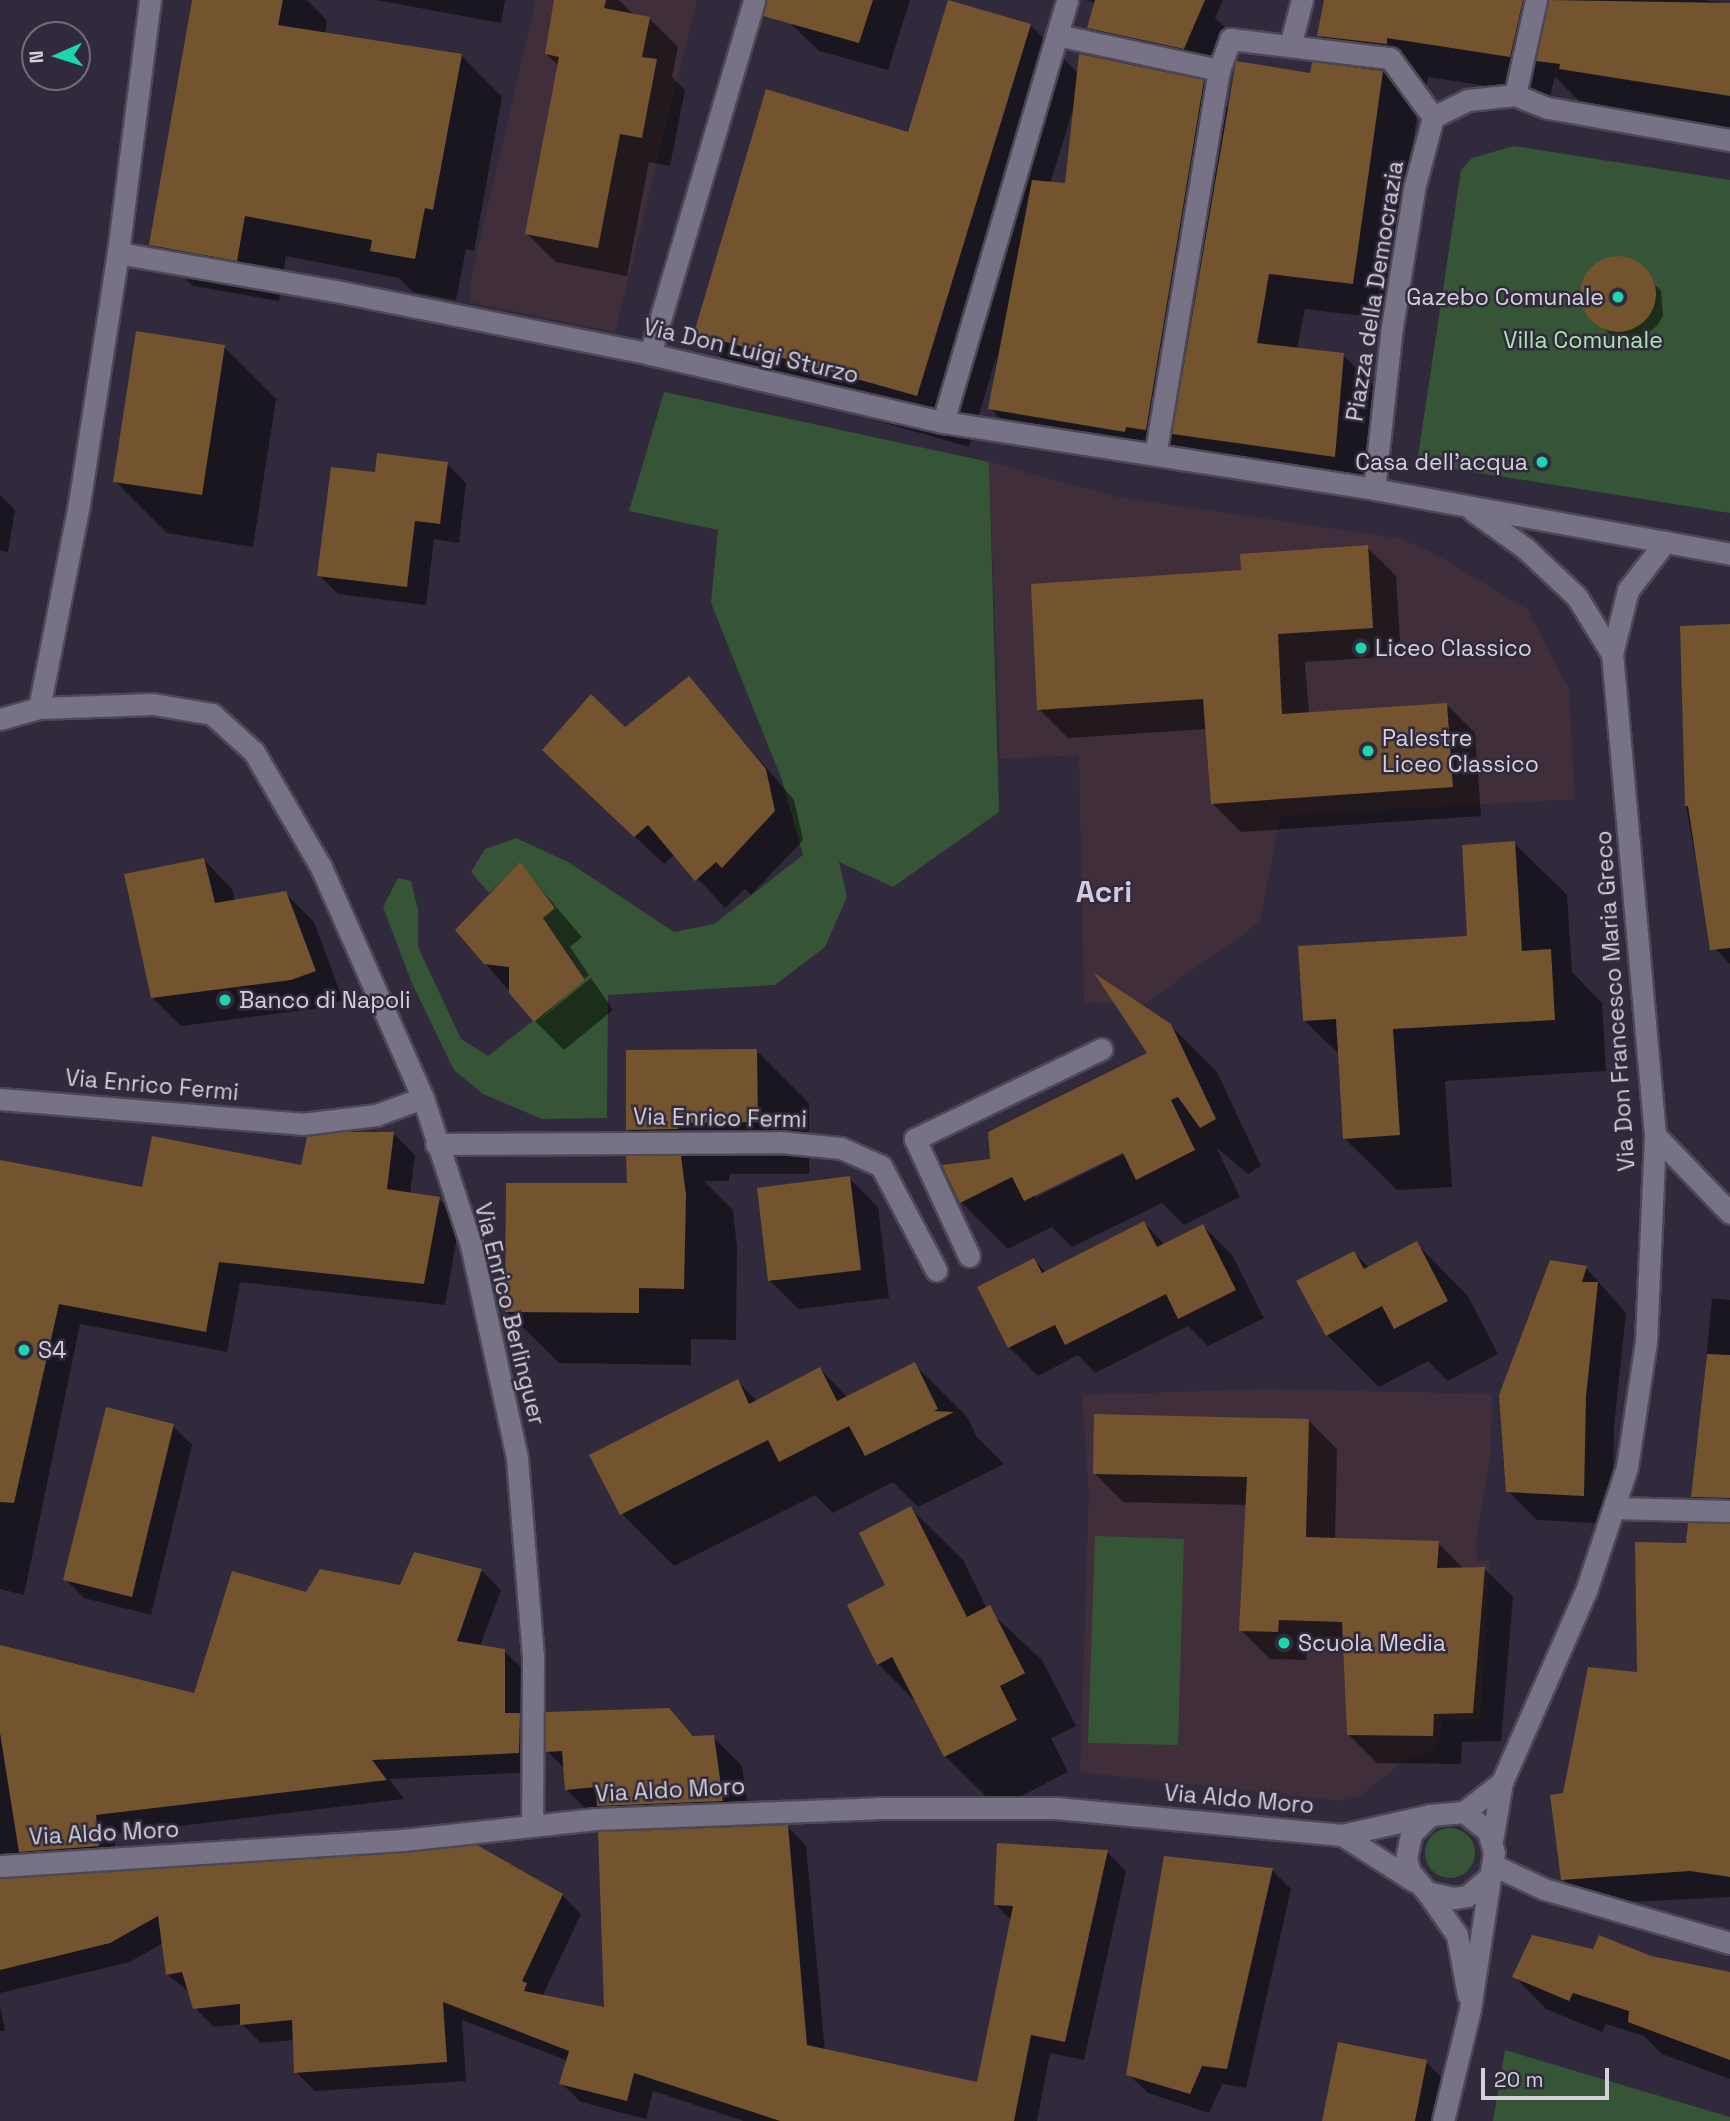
<!DOCTYPE html>
<html>
<head>
<meta charset="utf-8">
<style>
	body { margin:0 }
	#map { position:relative; width:1730px; height:2121px; overflow:hidden; background:#302a3c; font-family:"Space Grotesk",sans-serif }
	div>[style] { position:absolute }
	[style*='--x'] { left:calc(var(--x)*1px); top:calc(var(--y)*1px); width:calc(var(--w)*1px); rotate:calc(var(--a)*1deg) }
	.education>* { inset:0; background:#402f3b }
	.green>* { inset:0; background:#355536 }
	.round { border-radius:50% }
	.shadow>* { inset:0; background:#0007 }
	.building>* { inset:0; background:#74532f }
	.roads { filter:drop-shadow(2px 0 #4d4856) drop-shadow(-2px 0 #4d4856) drop-shadow(0 2px #4d4856) drop-shadow(0 -2px #4d4856) }
	.minor>* { height:21px; margin:-10.5px; padding:0 10.5px; transform-origin:10.5px; border-radius:10.5px; background:#787287 }
	.dots>* { width:19px; height:19px; translate:-50% -50%; box-sizing:border-box; border:4px solid #302a3c; border-radius:50% }
	span { translate:-50% -50%; white-space:nowrap; text-align:center; line-height:1.15; -webkit-text-stroke:5px #302a3c; paint-order:stroke }
	.street-label { font-size:23px; color:#d4d1dc }
	.poi-label { font-size:23px; color:#d4d1dc }
	.right { translate:-100% -50%; text-align:right }
	.left { translate:0 -50%; text-align:left }
	.park-label { font-size:23px; color:#aee7ae }
	.district-label { font-size:30px; color:#d1cae1; font-weight:700 }
	.north { position:absolute; left:21px; top:21px; width:70px; height:70px; box-sizing:border-box; background:#302a3c; border:2px solid #726d7c; border-radius:50%; rotate:267deg; font-size:19px; font-weight:700; line-height:28px; text-align:center; color:#d4d1dc }
	.north::after { content:''; display:block; margin:auto; width:24px; height:32px; background:#1ed5b0; clip-path:polygon(50% 0,100% 100%,50% 72%,0 100%) }
	.scale { position:absolute; left:1481px; top:2068px; width:128px; height:32px; box-sizing:border-box; border:4px solid #d4d1dc; border-top:0; padding-left:9px; font-size:21px; line-height:24px; white-space:nowrap; color:#d4d1dc; -webkit-text-stroke:5px #302a3c; paint-order:stroke }
</style>
</head>
<body>
<div id="map">
	<div class="education">
		<div style="clip-path:polygon(536px 0,697px 0,615px 332px,470px 302px,472px 274px)"></div>
		<div style="clip-path:polygon(989px 462px,1117px 497px,1397px 538px,1428px 550px,1528px 610px,1569px 690px,1575px 799px,1280px 816px,1260px 922px,1143px 1005px,1084px 1002px,1079px 755px,1000px 759px)"></div>
		<div style="clip-path:polygon(1267px 1389px,1492px 1394px,1491px 1454px,1476px 1539px,1477px 1561px,1490px 1560px,1480px 1719px,1442px 1720px,1439px 1741px,1429px 1753px,1405px 1760px,1360px 1796px,1342px 1801px,1080px 1772px,1089px 1493px,1082px 1395px)"></div>
	</div>
	<div class="green">
		<div style="clip-path:polygon(1514px 146px,1730px 180px,1730px 513px,1417px 463px,1461px 170px,1472px 158px)"></div>
		<div style="clip-path:polygon(664px 392px,989px 462px,999px 812px,893px 887px,839px 862px,847px 897px,825px 947px,775px 985px,608px 995px,607px 1118px,542px 1119px,483px 1094px,454px 1070px,411px 981px,383px 907px,398px 878px,411px 881px,418px 910px,418px 947px,461px 1039px,488px 1056px,585px 980px,543px 918px,555px 907px,520px 863px,489px 893px,471px 872px,485px 849px,516px 838px,568px 862px,674px 932px,714px 924px,803px 855px,782px 780px,711px 603px,718px 530px,629px 511px)"></div>
		<div style="clip-path:polygon(1095px 1536px,1184px 1539px,1178px 1745px,1088px 1743px)"></div>
		<div class="round" style="left:1425px;top:1828px;width:50px;height:50px"></div>
		<div style="clip-path:polygon(1505px 2050px,1730px 2117px,1730px 2121px,1493px 2121px)"></div>
	</div>
	<div class="shadow">
		<div style="clip-path:polygon(193px 0,307px 0,327px 21px,325px 34px,461px 55px,502px 97px,474px 251px,466px 249px,456px 300px,413px 292px,399px 278px,286px 256px,279px 301px,193px 286px,151px 245px)"></div>
		<div style="clip-path:polygon(376px 0,505px 0,501px 23px)"></div>
		<div style="clip-path:polygon(556px 0,619px 0,634px 15px,649px 18px,678px 47px,672px 77px,685px 90px,670px 166px,649px 162px,627px 276px,556px 262px,527px 234px,559px 66px,546px 54px)"></div>
		<div style="clip-path:polygon(796px 0,910px 0,888px 70px,819px 51px,790px 23px)"></div>
		<div style="clip-path:polygon(evenodd,1087px 0,1223px 0,1215px 18px,1240px 42px,1222px 85px,1203px 81px,1230px 108px,1311px 75px,1352px 68px,1319px 36px,1326px 0,1703px 0,1730px 4px,1730px 129px,1601px 109px,1579px 101px,1555px 77px,1550px 96px,1428px 77px,1427px 84px,1390px 80px,1418px 108px,1388px 319px,1305px 309px,1297px 349px,1343px 355px,1378px 390px,1370px 492px,1209px 469px,1186px 446px,1183px 466px,1163px 464px,1162px 469px,1027px 445px,990px 408px,997px 355px,969px 447px,748px 384px,695px 332px,1030px 25px,1079px 74px,1127px 66px,1089px 27px,1096px 3px,1087px 0,1073px 109px,1066px 185px,1050px 184px,1073px 109px)"></div>
		<div style="clip-path:polygon(1612px 258px,1635px 263px,1661px 291px,1663px 316px,1657px 326px,1637px 340px,1614px 338px,1586px 312px,1582px 290px,1585px 278px,1601px 262px)"></div>
		<div style="clip-path:polygon(224px 347px,276px 399px,253px 547px,167px 533px,115px 481px)"></div>
		<div style="clip-path:polygon(447px 464px,466px 483px,459px 543px,434px 539px,426px 605px,338px 594px,319px 575px,376px 474px)"></div>
		<div style="clip-path:polygon(0 495px,15px 510px,8px 552px,0 551px)"></div>
		<div style="clip-path:polygon(1367px 547px,1396px 576px,1401px 656px,1305px 662px,1309px 714px,1446px 704px,1475px 733px,1481px 816px,1241px 832px,1212px 803px,1207px 729px,1068px 738px,1039px 709px,1242px 572px)"></div>
		<div style="clip-path:polygon(1730px 626px,1730px 964px,1711px 944px,1686px 806px)"></div>
		<div style="clip-path:polygon(689px 678px,794px 800px,803px 840px,751px 895px,745px 889px,725px 908px,675px 854px,664px 864px,573px 778px)"></div>
		<div style="clip-path:polygon(1514px 843px,1567px 895px,1572px 972px,1602px 1003px,1606px 1071px,1445px 1081px,1452px 1187px,1397px 1190px,1344px 1138px,1340px 1055px,1305px 1021px,1469px 938px)"></div>
		<div style="clip-path:polygon(204px 860px,232px 889px,235px 901px,285px 893px,314px 922px,343px 1000px,320px 1008px,181px 1026px,152px 997px)"></div>
		<div style="clip-path:polygon(520px 865px,582px 937px,570px 947px,589px 975px,537px 1022px,591px 978px,613px 1010px,564px 1050px,535px 1021px,485px 963px)"></div>
		<div style="clip-path:polygon(evenodd,1170px 1025px,1217px 1072px,1261px 1166px,1248px 1174px,1216px 1147px,1240px 1197px,1184px 1225px,1162px 1203px,1072px 1247px,1052px 1227px,1008px 1249px,961px 1202px,992px 1160px,1150px 1053px,1170px 1025px,1130px 1147px,1132px 1150px,1035px 1198px,1035px 1194px,1130px 1147px)"></div>
		<div style="clip-path:polygon(757px 1051px,809px 1103px,809px 1174px,729px 1174px,729px 1181px,704px 1181px,733px 1210px,737px 1248px,736px 1340px,691px 1339px,691px 1365px,559px 1363px,506px 1311px,657px 1158px,628px 1129px)"></div>
		<div style="clip-path:polygon(394px 1134px,415px 1155px,410px 1194px,439px 1199px,460px 1220px,445px 1305px,240px 1282px,227px 1352px,80px 1324px,24px 1595px,0 1589px,0 1162px,143px 1189px,303px 1167px)"></div>
		<div style="clip-path:polygon(849px 1178px,878px 1207px,889px 1298px,799px 1309px,770px 1281px)"></div>
		<div style="clip-path:polygon(1144px 1223px,1165px 1245px,1203px 1226px,1232px 1255px,1264px 1318px,1208px 1346px,1188px 1326px,1095px 1373px,1078px 1355px,1038px 1376px,1009px 1347px,1034px 1260px,1046px 1272px)"></div>
		<div style="clip-path:polygon(1416px 1243px,1468px 1296px,1498px 1354px,1448px 1381px,1428px 1361px,1379px 1387px,1327px 1335px,1354px 1253px,1369px 1268px)"></div>
		<div style="clip-path:polygon(1551px 1262px,1586px 1268px,1626px 1313px,1614px 1427px,1612px 1524px,1537px 1520px,1508px 1491px)"></div>
		<div style="clip-path:polygon(1712px 1298px,1730px 1300px,1730px 1522px,1718px 1522px,1693px 1496px)"></div>
		<div style="clip-path:polygon(914px 1364px,967px 1417px,977px 1437px,1004px 1464px,918px 1507px,893px 1482px,833px 1513px,815px 1495px,674px 1566px,622px 1514px,737px 1381px,757px 1401px,820px 1369px,848px 1398px)"></div>
		<div style="clip-path:polygon(1308px 1420px,1337px 1449px,1335px 1539px,1438px 1543px,1464px 1569px,1484px 1568px,1513px 1597px,1501px 1741px,1462px 1742px,1461px 1764px,1377px 1763px,1348px 1734px,1345px 1649px,1307px 1648px,1306px 1660px,1270px 1659px,1241px 1630px,1247px 1505px,1123px 1502px,1095px 1474px)"></div>
		<div style="clip-path:polygon(173px 1426px,192px 1445px,151px 1615px,84px 1598px,65px 1579px)"></div>
		<div style="clip-path:polygon(910px 1508px,963px 1560px,987px 1609px,1042px 1660px,1076px 1726px,1051px 1738px,1068px 1772px,998px 1808px,945px 1756px,918px 1704px,878px 1664px,887px 1586px)"></div>
		<div style="clip-path:polygon(1730px 1526px,1730px 1897px,1588px 1904px,1563px 1879px,1565px 1795px,1638px 1674px,1687px 1545px)"></div>
		<div style="clip-path:polygon(481px 1570px,501px 1590px,480px 1646px,504px 1651px,524px 1670px,538px 1772px,389px 1779px,404px 1799px,114px 1834px,117px 1865px,0 1861px,0 1649px,63px 1660px,195px 1695px,306px 1594px,401px 1587px)"></div>
		<div style="clip-path:polygon(668px 1710px,696px 1738px,713px 1737px,742px 1766px,751px 1828px,787px 1826px,806px 1846px,825px 2051px,978px 2084px,1011px 1920px,996px 1905px,1107px 1852px,1126px 1871px,1084px 2060px,1050px 2053px,1037px 2121px,744px 2121px,653px 2091px,646px 2119px,581px 2102px,561px 2083px,568px 2061px,462px 2020px,466px 2081px,315px 2091px,296px 2072px,295px 2040px,261px 2043px,242px 2024px,214px 2027px,195px 2008px,190px 1993px,167px 1974px,163px 1943px,130px 1962px,0 1993px,0 1880px,562px 1895px,581px 1914px,542px 1997px,605px 2009px,626px 1833px,610px 1817px,595px 1818px,566px 1789px,565px 1769px,547px 1751px)"></div>
		<div style="clip-path:polygon(1272px 1870px,1291px 1889px,1246px 2088px,1222px 2084px,1209px 2113px,1148px 2093px,1128px 2074px)"></div>
		<div style="clip-path:polygon(1594px 1951px,1650px 1958px,1730px 1977px,1730px 2079px,1662px 2054px,1644px 2036px,1606px 2024px,1602px 2032px,1546px 2009px,1514px 1976px)"></div>
		<div style="clip-path:polygon(0 2005px,5px 2031px,0 2031px)"></div>
		<div style="clip-path:polygon(1426px 2062px,1454px 2090px,1448px 2121px,1324px 2121px)"></div>
	</div>
	<div class="building">
		<div style="clip-path:polygon(192px 0,283px 0,278px 25px,462px 54px,433px 210px,425px 208px,415px 259px,370px 251px,372px 240px,245px 216px,237px 261px,149px 245px)"></div>
		<div style="clip-path:polygon(554px 0,606px 0,604px 8px,650px 17px,642px 57px,657px 59px,642px 138px,620px 134px,598px 248px,525px 234px,559px 57px,545px 54px)"></div>
		<div style="clip-path:polygon(767px 0,873px 0,859px 43px,763px 16px)"></div>
		<div style="clip-path:polygon(948px 0,1031px 24px,917px 396px,694px 333px,766px 89px,908px 132px)"></div>
		<div style="clip-path:polygon(1095px 0,1205px 0,1184px 49px,1087px 28px)"></div>
		<div style="clip-path:polygon(1324px 0,1523px 0,1510px 57px,1387px 38px,1387px 44px,1317px 36px)"></div>
		<div style="clip-path:polygon(1549px 0,1730px 3px,1730px 96px,1559px 69px,1560px 64px,1536px 61px)"></div>
		<div style="clip-path:polygon(1079px 54px,1204px 80px,1146px 430px,1126px 427px,1125px 432px,988px 409px,1032px 180px,1065px 183px)"></div>
		<div style="clip-path:polygon(1236px 61px,1310px 73px,1312px 62px,1383px 71px,1353px 284px,1269px 274px,1257px 343px,1344px 353px,1335px 457px,1172px 434px)"></div>
		<div class="round" style="left:1580px;top:256px;width:76px;height:76px"></div>
		<div style="clip-path:polygon(136px 331px,225px 345px,202px 495px,113px 482px)"></div>
		<div style="clip-path:polygon(377px 453px,448px 462px,440px 524px,415px 521px,407px 587px,317px 576px,331px 467px,375px 472px)"></div>
		<div style="clip-path:polygon(1368px 545px,1373px 628px,1278px 634px,1282px 714px,1447px 703px,1453px 787px,1211px 804px,1203px 699px,1037px 710px,1031px 584px,1241px 570px,1240px 554px)"></div>
		<div style="clip-path:polygon(1730px 624px,1730px 948px,1710px 950px,1688px 806px,1685px 806px,1680px 626px)"></div>
		<div style="clip-path:polygon(689px 676px,766px 769px,775px 811px,722px 868px,716px 862px,695px 881px,648px 825px,634px 837px,542px 750px,591px 694px,625px 727px)"></div>
		<div style="clip-path:polygon(1515px 841px,1522px 951px,1551px 949px,1555px 1020px,1393px 1029px,1400px 1135px,1343px 1139px,1336px 1019px,1303px 1021px,1298px 946px,1467px 936px,1462px 845px)"></div>
		<div style="clip-path:polygon(204px 858px,215px 903px,286px 891px,316px 971px,291px 980px,151px 998px,124px 874px)"></div>
		<div style="clip-path:polygon(520px 862px,555px 908px,543px 918px,585px 980px,534px 1022px,509px 993px,509px 967px,484px 964px,455px 930px)"></div>
		<div style="clip-path:polygon(1094px 973px,1171px 1024px,1216px 1119px,1200px 1128px,1178px 1097px,1171px 1100px,1195px 1150px,1136px 1180px,1123px 1153px,1024px 1201px,1012px 1177px,960px 1203px,942px 1165px,990px 1159px,988px 1132px,1147px 1053px)"></div>
		<div style="clip-path:polygon(757px 1049px,758px 1122px,677px 1123px,678px 1129px,626px 1130px,626px 1050px)"></div>
		<div style="clip-path:polygon(341px 1132px,394px 1132px,387px 1189px,440px 1197px,424px 1284px,219px 1262px,206px 1332px,59px 1304px,14px 1503px,0 1502px,0 1160px,142px 1187px,152px 1136px,301px 1165px,307px 1137px)"></div>
		<div style="clip-path:polygon(626px 1156px,681px 1156px,686px 1195px,684px 1289px,639px 1288px,639px 1313px,505px 1312px,506px 1183px,627px 1183px)"></div>
		<div style="clip-path:polygon(850px 1176px,861px 1270px,768px 1281px,757px 1188px)"></div>
		<div style="clip-path:polygon(1144px 1221px,1157px 1247px,1203px 1224px,1236px 1290px,1178px 1319px,1166px 1294px,1065px 1345px,1055px 1325px,1008px 1348px,977px 1287px,1034px 1258px,1042px 1273px)"></div>
		<div style="clip-path:polygon(1417px 1241px,1448px 1301px,1394px 1329px,1382px 1306px,1326px 1336px,1296px 1281px,1354px 1251px,1364px 1269px)"></div>
		<div style="clip-path:polygon(1550px 1260px,1587px 1266px,1582px 1282px,1598px 1282px,1586px 1397px,1584px 1496px,1506px 1492px,1499px 1395px)"></div>
		<div style="clip-path:polygon(1707px 1354px,1730px 1355px,1730px 1498px,1691px 1497px)"></div>
		<div style="clip-path:polygon(915px 1362px,938px 1409px,934px 1411px,954px 1412px,865px 1456px,849px 1426px,779px 1462px,768px 1440px,620px 1515px,589px 1455px,738px 1379px,749px 1404px,820px 1367px,837px 1401px)"></div>
		<div style="clip-path:polygon(106px 1407px,174px 1424px,132px 1597px,63px 1580px)"></div>
		<div style="clip-path:polygon(1094px 1414px,1309px 1419px,1306px 1537px,1439px 1541px,1437px 1568px,1485px 1567px,1473px 1713px,1434px 1714px,1433px 1736px,1347px 1735px,1342px 1622px,1279px 1620px,1278px 1632px,1239px 1631px,1247px 1477px,1093px 1474px)"></div>
		<div style="clip-path:polygon(911px 1506px,967px 1617px,990px 1605px,1025px 1673px,1000px 1686px,1017px 1720px,944px 1757px,892px 1657px,877px 1665px,847px 1605px,885px 1585px,859px 1533px)"></div>
		<div style="clip-path:polygon(1688px 1523px,1730px 1524px,1730px 1877px,1690px 1871px,1561px 1880px,1550px 1795px,1563px 1793px,1588px 1667px,1637px 1672px,1635px 1542px,1686px 1543px)"></div>
		<div style="clip-path:polygon(414px 1552px,482px 1569px,457px 1641px,505px 1649px,505px 1713px,520px 1713px,519px 1753px,372px 1760px,387px 1780px,96px 1815px,99px 1846px,19px 1852px,0 1733px,0 1645px,194px 1693px,232px 1571px,306px 1592px,320px 1569px,400px 1585px)"></div>
		<div style="clip-path:polygon(669px 1708px,693px 1736px,714px 1735px,723px 1801px,597px 1806px,596px 1787px,565px 1790px,562px 1751px,546px 1752px,546px 1712px)"></div>
		<div style="clip-path:polygon(788px 1825px,807px 2045px,977px 2082px,1013px 1906px,994px 1905px,997px 1843px,1108px 1850px,1065px 2042px,1031px 2035px,1014px 2121px,780px 2121px,634px 2073px,627px 2101px,559px 2084px,569px 2051px,443px 2002px,447px 2062px,294px 2073px,292px 2020px,240px 2025px,240px 2004px,193px 2009px,182px 1972px,166px 1975px,158px 1916px,110px 1943px,0 1970px,0 1879px,477px 1845px,563px 1894px,522px 1981px,527px 1983px,524px 1991px,604px 2007px,598px 1832px)"></div>
		<div style="clip-path:polygon(1164px 1856px,1273px 1868px,1227px 2069px,1202px 2066px,1190px 2094px,1126px 2075px)"></div>
		<div style="clip-path:polygon(1532px 1935px,1593px 1949px,1599px 1935px,1651px 1956px,1730px 1972px,1730px 2060px,1628px 2022px,1629px 2011px,1573px 1993px,1569px 2001px,1512px 1977px)"></div>
		<div style="clip-path:polygon(1338px 2042px,1427px 2060px,1415px 2121px,1322px 2121px)"></div>
	</div>
	<div class="roads">
		<div class="minor">
			<div style="--x:1057;--y:35;--w:166;--a:12.2"></div>
			<div style="--x:1219;--y:70;--w:390;--a:99.4"></div>
			<div style="--x:1290;--y:46;--w:48;--a:-75.4"></div>
			<div style="--x:1219;--y:70;--w:33;--a:-70"></div>
			<div style="--x:1230;--y:39;--w:161;--a:6.8"></div>
			<div style="--x:1390;--y:58;--w:73;--a:53.9"></div>
			<div style="--x:1515;--y:95;--w:97;--a:-77.5"></div>
			<div style="--x:118;--y:253;--w:221;--a:9.9"></div>
			<div style="--x:336;--y:291;--w:320;--a:11.3"></div>
			<div style="--x:650;--y:354;--w:301;--a:13.1"></div>
			<div style="--x:943;--y:422;--w:436;--a:8.8"></div>
			<div style="--x:1374;--y:489;--w:362;--a:10.3"></div>
			<div style="--x:650;--y:354;--w:369;--a:-73.6"></div>
			<div style="--x:943;--y:422;--w:440;--a:-73.6"></div>
			<div style="--x:1374;--y:489;--w:163;--a:-83.7"></div>
			<div style="--x:1392;--y:327;--w:140;--a:-80.9"></div>
			<div style="--x:1414;--y:189;--w:74;--a:-75.2"></div>
			<div style="--x:1433;--y:117;--w:39;--a:-26"></div>
			<div style="--x:1468;--y:100;--w:47;--a:-6.1"></div>
			<div style="--x:1515;--y:95;--w:35;--a:22"></div>
			<div style="--x:1548;--y:108;--w:185;--a:10"></div>
			<div style="--x:1473;--y:511;--w:64;--a:35.4"></div>
			<div style="--x:1525;--y:548;--w:71;--a:43.3"></div>
			<div style="--x:1577;--y:597;--w:67;--a:58.4"></div>
			<div style="--x:39;--y:708;--w:208;--a:-78.9"></div>
			<div style="--x:79;--y:504;--w:254;--a:-81.2"></div>
			<div style="--x:118;--y:253;--w:255;--a:-82.8"></div>
			<div style="--x:0;--y:719;--w:41;--a:-15.8"></div>
			<div style="--x:39;--y:708;--w:114;--a:-2"></div>
			<div style="--x:153;--y:704;--w:60;--a:9.6"></div>
			<div style="--x:212;--y:714;--w:57;--a:42.1"></div>
			<div style="--x:254;--y:752;--w:133;--a:59.8"></div>
			<div style="--x:321;--y:867;--w:253;--a:66.2"></div>
			<div style="--x:423;--y:1098;--w:155;--a:71.9"></div>
			<div style="--x:471;--y:1245;--w:218;--a:77.8"></div>
			<div style="--x:517;--y:1458;--w:200;--a:85.4"></div>
			<div style="--x:533;--y:1657;--w:168;--a:90.3"></div>
			<div style="--x:0;--y:1099;--w:303;--a:4.7"></div>
			<div style="--x:302;--y:1124;--w:75;--a:-6.9"></div>
			<div style="--x:376;--y:1115;--w:50;--a:-19.9"></div>
			<div style="--x:1655;--y:1135;--w:108;--a:46.1"></div>
			<div style="--x:436;--y:1144;--w:344;--a:-0.3"></div>
			<div style="--x:780;--y:1142;--w:61;--a:5.6"></div>
			<div style="--x:841;--y:1148;--w:44;--a:24.2"></div>
			<div style="--x:881;--y:1166;--w:118;--a:62.1"></div>
			<div style="--x:969;--y:1256;--w:129;--a:-114.8"></div>
			<div style="--x:915;--y:1139;--w:207;--a:-25.8"></div>
			<div style="--x:1614;--y:1508;--w:116;--a:1.5"></div>
			<div style="--x:1464;--y:1812;--w:48;--a:-38.3"></div>
			<div style="--x:1342;--y:1835;--w:85;--a:32.6"></div>
			<div style="--x:1492;--y:1841;--w:60;--a:-80.4"></div>
			<div style="--x:1502;--y:1782;--w:209;--a:-66.3"></div>
			<div style="--x:1586;--y:1591;--w:131;--a:-71.7"></div>
			<div style="--x:1627;--y:1467;--w:126;--a:-81.4"></div>
			<div style="--x:1646;--y:1342;--w:207;--a:-87.5"></div>
			<div style="--x:1655;--y:1135;--w:483;--a:-95.1"></div>
			<div style="--x:1612;--y:654;--w:66;--a:-76"></div>
			<div style="--x:1628;--y:590;--w:61;--a:-52.4"></div>
			<div style="--x:1493;--y:1865;--w:56;--a:25.2"></div>
			<div style="--x:1544;--y:1889;--w:194;--a:16.2"></div>
			<div style="--x:0;--y:1866;--w:404;--a:-3.7"></div>
			<div style="--x:403;--y:1840;--w:194;--a:-6.2"></div>
			<div style="--x:596;--y:1819;--w:281;--a:-2.2"></div>
			<div style="--x:877;--y:1808;--w:179;--a:0"></div>
			<div style="--x:1056;--y:1808;--w:287;--a:5.4"></div>
			<div style="--x:1342;--y:1835;--w:90;--a:-12.8"></div>
			<div style="--x:1427;--y:1892;--w:52;--a:55.1"></div>
			<div style="--x:1457;--y:1935;--w:61;--a:79.6"></div>
			<div style="--x:1443;--y:2121;--w:115;--a:-76.4"></div>
			<div style="--x:1470;--y:2009;--w:158;--a:-81.3"></div>
			<div style="--x:1494;--y:1853;--w:23;--a:-105"></div>
			<div style="--x:1488;--y:1831;--w:31;--a:-142"></div>
			<div style="--x:1464;--y:1812;--w:34;--a:175"></div>
			<div style="--x:1430;--y:1815;--w:27;--a:135"></div>
			<div style="--x:1411;--y:1834;--w:25;--a:101"></div>
			<div style="--x:1406;--y:1859;--w:14;--a:73"></div>
			<div style="--x:1410;--y:1872;--w:26;--a:50"></div>
			<div style="--x:1427;--y:1892;--w:27;--a:13"></div>
			<div style="--x:1453;--y:1898;--w:14;--a:-8"></div>
			<div style="--x:1467;--y:1896;--w:26;--a:-40"></div>
		</div>
	</div>
	<div class="dots">
		<div style="left:1618px;top:297px;background:#1ed5b0"></div>
		<div style="left:1542px;top:462px;background:#1ed5b0"></div>
		<div style="left:1361px;top:648px;background:#1ed5b0"></div>
		<div style="left:1368px;top:751px;background:#1ed5b0"></div>
		<div style="left:225px;top:1000px;background:#1ed5b0"></div>
		<div style="left:24px;top:1350px;background:#1ed5b0"></div>
		<div style="left:1284px;top:1643px;background:#1ed5b0"></div>
	</div>
	<div class="street-label">
		<span style="left:1375px;top:291px;rotate:-81deg">Piazza della Democrazia</span>
		<span style="left:751px;top:351px;rotate:13deg">Via Don Luigi Sturzo</span>
		<span style="left:1615px;top:1001px;rotate:-94deg">Via Don Francesco Maria Greco</span>
		<span style="left:152px;top:1085px;rotate:5deg">Via Enrico Fermi</span>
		<span style="left:720px;top:1118px;rotate:1deg">Via Enrico Fermi</span>
		<span style="left:510px;top:1314px;rotate:76deg">Via Enrico Berlinguer</span>
		<span style="left:670px;top:1790px;rotate:-3deg">Via Aldo Moro</span>
		<span style="left:1239px;top:1799px;rotate:5deg">Via Aldo Moro</span>
		<span style="left:104px;top:1833px;rotate:-3deg">Via Aldo Moro</span>
	</div>
	<div class="poi-label">
		<span class="right" style="left:1604px;top:297px">Gazebo Comunale</span>
		<span class="right" style="left:1528px;top:462px">Casa dell'acqua</span>
		<span class="left" style="left:1375px;top:648px">Liceo Classico</span>
		<span class="left" style="left:1382px;top:751px">Palestre<br>Liceo Classico</span>
		<span class="left" style="left:239px;top:1000px">Banco di Napoli</span>
		<span class="left" style="left:38px;top:1350px">S4</span>
		<span class="left" style="left:1298px;top:1643px">Scuola Media</span>
	</div>
	<div class="park-label">
		<span style="left:1583px;top:340px">Villa Comunale</span>
	</div>
	<div class="district-label">
		<span style="left:1104px;top:892px">Acri</span>
	</div>
	<div class="north">N</div>
	<div class="scale">20 m</div>
</div>
</body>
</html>
